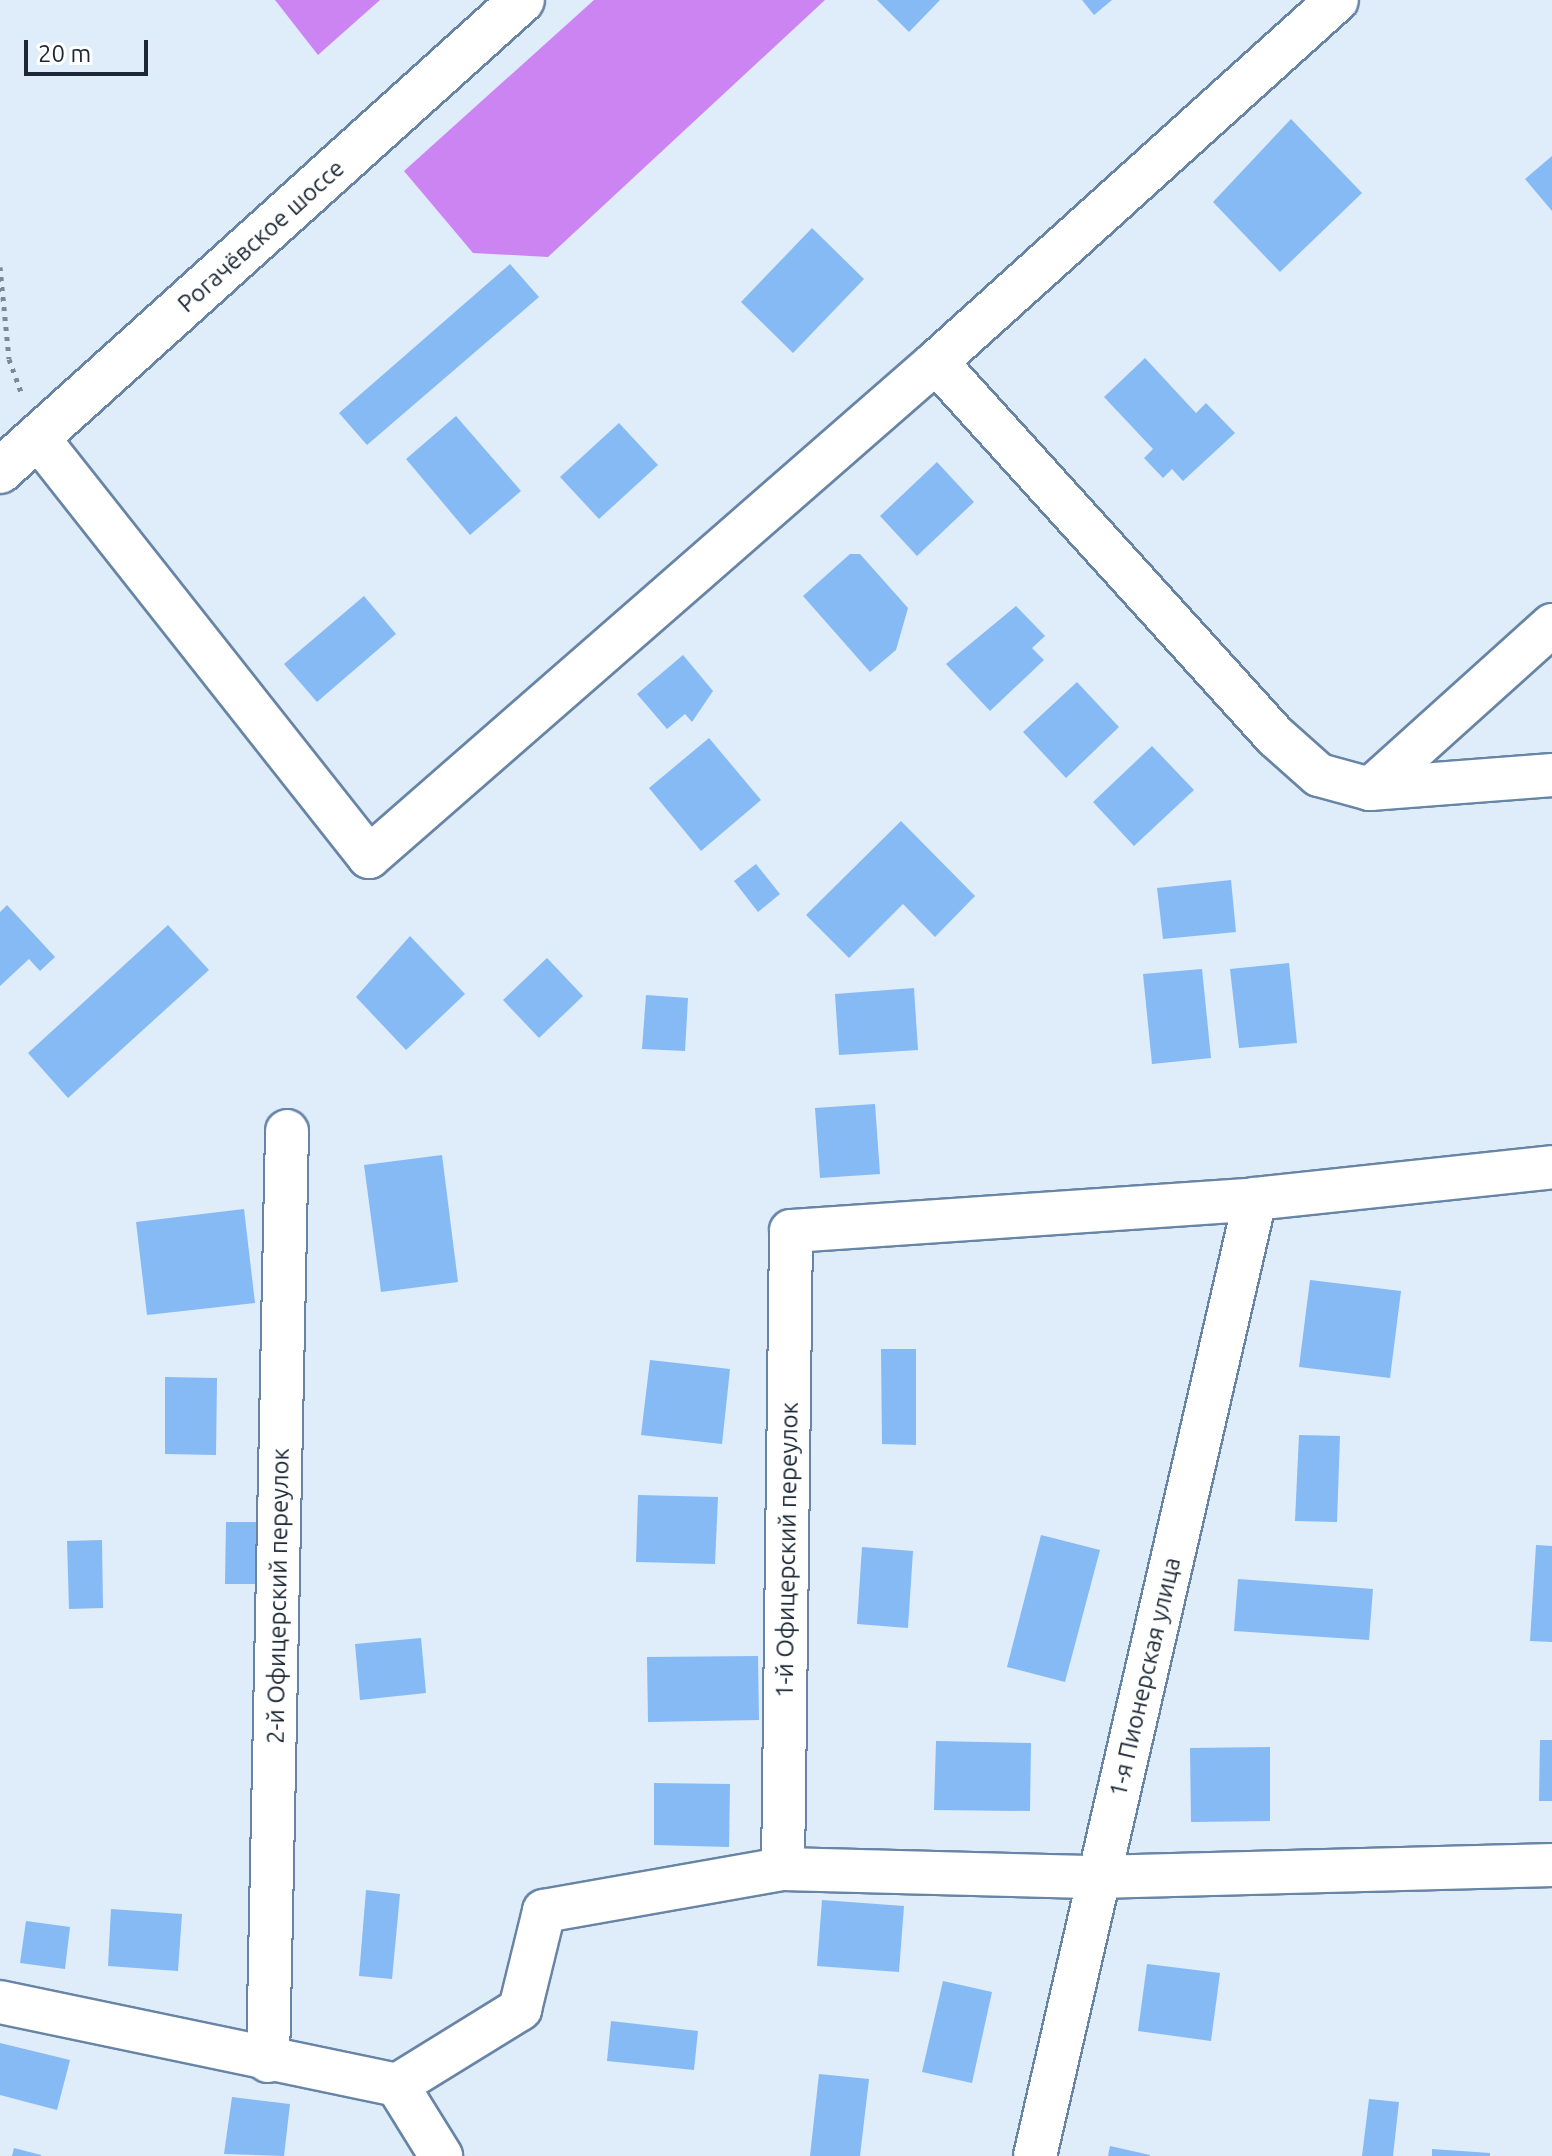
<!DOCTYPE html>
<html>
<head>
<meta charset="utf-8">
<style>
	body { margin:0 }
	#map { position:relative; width:1552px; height:2156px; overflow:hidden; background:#dfecfa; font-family:Ubuntu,sans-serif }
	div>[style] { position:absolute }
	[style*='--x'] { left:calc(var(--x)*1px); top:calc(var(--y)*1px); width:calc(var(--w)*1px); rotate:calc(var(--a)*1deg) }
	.forest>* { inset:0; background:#cc84f3 }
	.building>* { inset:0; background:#86baf5 }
	.path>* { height:5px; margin-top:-2.5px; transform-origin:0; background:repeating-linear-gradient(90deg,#7b8896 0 4px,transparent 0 10px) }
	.roads { filter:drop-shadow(2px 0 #6885a6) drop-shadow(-2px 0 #6885a6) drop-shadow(0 2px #6885a6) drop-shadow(0 -2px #6885a6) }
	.minor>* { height:42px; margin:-21px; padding:0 21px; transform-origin:21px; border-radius:21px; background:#fff }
	.secondary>* { height:44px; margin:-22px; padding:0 22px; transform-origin:22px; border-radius:22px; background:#fff }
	span { translate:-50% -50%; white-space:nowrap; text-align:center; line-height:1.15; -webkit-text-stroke:7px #fff; paint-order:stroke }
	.street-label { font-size:24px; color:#1c2836 }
	.scale { position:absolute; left:24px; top:40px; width:124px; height:36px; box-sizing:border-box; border:4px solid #1c2836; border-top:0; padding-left:10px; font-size:24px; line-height:28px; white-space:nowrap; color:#1c2836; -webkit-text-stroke:6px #fff; paint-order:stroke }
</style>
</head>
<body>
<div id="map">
	<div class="forest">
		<div style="clip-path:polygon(275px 0,380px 0,318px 55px)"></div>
		<div style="clip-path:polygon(594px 0,825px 0,548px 257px,473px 253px,404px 171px)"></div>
	</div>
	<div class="building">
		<div style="clip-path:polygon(877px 0,940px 0,909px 32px)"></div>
		<div style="clip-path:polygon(1082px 0,1112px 0,1094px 15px)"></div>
		<div style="clip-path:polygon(1291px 119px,1362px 193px,1280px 272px,1213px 202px)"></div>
		<div style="clip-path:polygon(1552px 156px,1552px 211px,1525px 179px)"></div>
		<div style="clip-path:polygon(812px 228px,864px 279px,793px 353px,741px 302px)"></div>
		<div style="clip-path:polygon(510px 264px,539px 297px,367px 445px,339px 413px)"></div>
		<div style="clip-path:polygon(1145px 358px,1196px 413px,1206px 403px,1235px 433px,1183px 481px,1172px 469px,1163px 478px,1144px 458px,1153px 449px,1104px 397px)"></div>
		<div style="clip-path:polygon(456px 416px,521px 491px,470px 535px,406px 459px)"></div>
		<div style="clip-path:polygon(619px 423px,658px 465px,599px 519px,560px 477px)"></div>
		<div style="clip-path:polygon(937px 462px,974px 502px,917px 556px,880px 516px)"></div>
		<div style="clip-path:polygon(850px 554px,860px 554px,908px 608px,896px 650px,870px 672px,803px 596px)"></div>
		<div style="clip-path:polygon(364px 596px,396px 634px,317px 702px,284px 664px)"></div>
		<div style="clip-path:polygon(1016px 606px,1045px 636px,1032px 648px,1044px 660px,990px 711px,946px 664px)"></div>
		<div style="clip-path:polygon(683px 655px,713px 691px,692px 722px,685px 714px,667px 729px,637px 694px)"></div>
		<div style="clip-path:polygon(1077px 682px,1119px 727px,1066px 778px,1023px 732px)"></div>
		<div style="clip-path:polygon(709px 738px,761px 800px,701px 851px,649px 788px)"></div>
		<div style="clip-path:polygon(1152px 746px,1194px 790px,1134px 846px,1093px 802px)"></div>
		<div style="clip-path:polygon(901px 821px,975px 896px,935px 937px,903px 904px,849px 958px,806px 915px)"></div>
		<div style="clip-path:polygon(756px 864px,780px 894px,758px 912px,734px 881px)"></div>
		<div style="clip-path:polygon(1231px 880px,1236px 932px,1163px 939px,1157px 888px)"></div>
		<div style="clip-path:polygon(7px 905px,55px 957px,40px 971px,29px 959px,0 986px,0 912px)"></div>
		<div style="clip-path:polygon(168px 925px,209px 970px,68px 1098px,28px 1053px)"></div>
		<div style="clip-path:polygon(410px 936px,465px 994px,406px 1050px,356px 997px)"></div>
		<div style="clip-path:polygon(547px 958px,583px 996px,539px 1038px,503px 1000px)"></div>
		<div style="clip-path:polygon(1289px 963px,1297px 1043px,1239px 1048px,1230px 969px)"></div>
		<div style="clip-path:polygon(1202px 969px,1211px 1058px,1152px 1064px,1143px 974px)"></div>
		<div style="clip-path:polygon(914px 988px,918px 1050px,839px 1055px,835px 994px)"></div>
		<div style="clip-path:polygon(646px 995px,688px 998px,685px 1051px,642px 1049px)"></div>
		<div style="clip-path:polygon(875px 1104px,880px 1174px,820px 1178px,815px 1108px)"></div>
		<div style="clip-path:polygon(442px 1155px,458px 1282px,381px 1292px,364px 1165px)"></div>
		<div style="clip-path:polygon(244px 1209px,255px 1303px,147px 1315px,136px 1222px)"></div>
		<div style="clip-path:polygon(1310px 1280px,1401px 1291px,1390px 1378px,1299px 1367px)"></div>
		<div style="clip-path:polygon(881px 1349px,916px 1349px,916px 1445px,882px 1444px)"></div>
		<div style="clip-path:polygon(650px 1360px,730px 1369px,722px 1444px,641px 1435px)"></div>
		<div style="clip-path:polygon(165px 1377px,217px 1378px,216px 1455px,165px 1454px)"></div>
		<div style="clip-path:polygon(1299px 1435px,1340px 1436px,1337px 1522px,1295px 1521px)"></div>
		<div style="clip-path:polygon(638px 1495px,718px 1497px,715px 1564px,636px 1562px)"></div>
		<div style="clip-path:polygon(226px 1522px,258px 1522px,258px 1584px,225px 1584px)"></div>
		<div style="clip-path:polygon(1041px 1535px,1100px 1550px,1065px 1682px,1007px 1667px)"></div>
		<div style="clip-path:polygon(102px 1540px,103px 1608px,69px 1609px,67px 1541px)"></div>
		<div style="clip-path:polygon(1536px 1545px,1552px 1546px,1552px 1642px,1530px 1641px)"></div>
		<div style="clip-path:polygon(862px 1547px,913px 1551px,908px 1628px,857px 1624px)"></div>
		<div style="clip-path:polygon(1238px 1579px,1373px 1589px,1369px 1640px,1234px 1631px)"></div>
		<div style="clip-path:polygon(421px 1638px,426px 1693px,360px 1700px,355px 1644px)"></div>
		<div style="clip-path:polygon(758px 1656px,759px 1720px,648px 1722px,647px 1657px)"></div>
		<div style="clip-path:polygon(1540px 1740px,1552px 1740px,1552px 1801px,1539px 1801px)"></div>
		<div style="clip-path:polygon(936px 1741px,1031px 1743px,1030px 1811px,934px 1810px)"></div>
		<div style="clip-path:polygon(1270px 1747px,1270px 1821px,1191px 1822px,1190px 1748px)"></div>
		<div style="clip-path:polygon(654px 1783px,730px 1784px,729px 1847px,654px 1845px)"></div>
		<div style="clip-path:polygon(366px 1890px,400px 1894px,392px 1979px,359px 1976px)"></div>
		<div style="clip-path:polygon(822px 1900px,904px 1906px,899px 1972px,817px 1966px)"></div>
		<div style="clip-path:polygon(111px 1909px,182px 1914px,178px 1971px,108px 1966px)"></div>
		<div style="clip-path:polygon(26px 1921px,70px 1927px,65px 1969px,20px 1963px)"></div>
		<div style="clip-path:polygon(1147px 1964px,1220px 1973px,1211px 2041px,1138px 2031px)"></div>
		<div style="clip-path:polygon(943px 1981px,992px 1992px,972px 2083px,922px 2072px)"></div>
		<div style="clip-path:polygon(611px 2021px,698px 2031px,694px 2070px,607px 2061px)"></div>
		<div style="clip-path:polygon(0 2043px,70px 2060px,57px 2110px,0 2095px)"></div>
		<div style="clip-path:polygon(819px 2074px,869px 2079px,860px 2156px,810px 2156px)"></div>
		<div style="clip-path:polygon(232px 2097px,290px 2104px,284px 2156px,224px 2154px)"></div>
		<div style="clip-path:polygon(1369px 2099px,1399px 2102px,1393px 2156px,1362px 2156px)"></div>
		<div style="clip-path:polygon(1110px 2146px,1150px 2155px,1150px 2156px,1108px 2156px)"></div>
		<div style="clip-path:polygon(14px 2148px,41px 2155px,41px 2156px,12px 2156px)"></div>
		<div style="clip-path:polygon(1432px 2149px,1490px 2153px,1490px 2156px,1432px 2156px)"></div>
	</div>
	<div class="path">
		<div style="--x:0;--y:267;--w:92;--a:84.4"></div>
		<div style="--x:9;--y:359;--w:38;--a:70"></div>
	</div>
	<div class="roads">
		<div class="minor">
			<div style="--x:936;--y:362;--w:505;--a:47.81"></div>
			<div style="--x:1275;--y:736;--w:59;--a:41.6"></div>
			<div style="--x:1319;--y:775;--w:53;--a:15.4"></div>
			<div style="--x:1370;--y:789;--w:183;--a:-4.4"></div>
			<div style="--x:38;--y:438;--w:534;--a:51.69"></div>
			<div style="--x:369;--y:857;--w:753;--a:-41.12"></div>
			<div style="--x:936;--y:362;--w:540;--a:-42.07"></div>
			<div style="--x:1370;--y:789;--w:245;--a:-42"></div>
			<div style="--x:783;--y:1869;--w:638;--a:-89.28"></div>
			<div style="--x:791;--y:1231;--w:465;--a:-3.9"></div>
			<div style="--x:1255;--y:1199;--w:299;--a:-6.1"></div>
			<div style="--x:0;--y:2002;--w:406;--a:11.8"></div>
			<div style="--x:397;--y:2085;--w:84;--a:58.2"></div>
			<div style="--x:268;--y:2061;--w:930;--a:-88.83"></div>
			<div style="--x:397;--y:2085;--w:145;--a:-31.7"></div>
			<div style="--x:520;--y:2009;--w:101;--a:-76.2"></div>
			<div style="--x:544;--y:1911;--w:243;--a:-10"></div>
			<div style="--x:783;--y:1869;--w:316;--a:1.5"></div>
			<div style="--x:1099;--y:1877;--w:453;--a:-1.5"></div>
			<div style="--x:1035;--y:2156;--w:982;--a:-77.05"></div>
		</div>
		<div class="secondary">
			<div style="--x:0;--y:471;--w:703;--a:-42.06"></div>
		</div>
	</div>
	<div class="street-label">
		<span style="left:261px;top:236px;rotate:-42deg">Рогачёвское шоссе</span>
		<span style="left:787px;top:1550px;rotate:-89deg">1-й Офицерский переулок</span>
		<span style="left:278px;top:1596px;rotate:-89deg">2-й Офицерский переулок</span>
		<span style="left:1145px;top:1677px;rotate:-77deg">1-я Пионерская улица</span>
	</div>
	<div class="scale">20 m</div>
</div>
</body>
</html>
